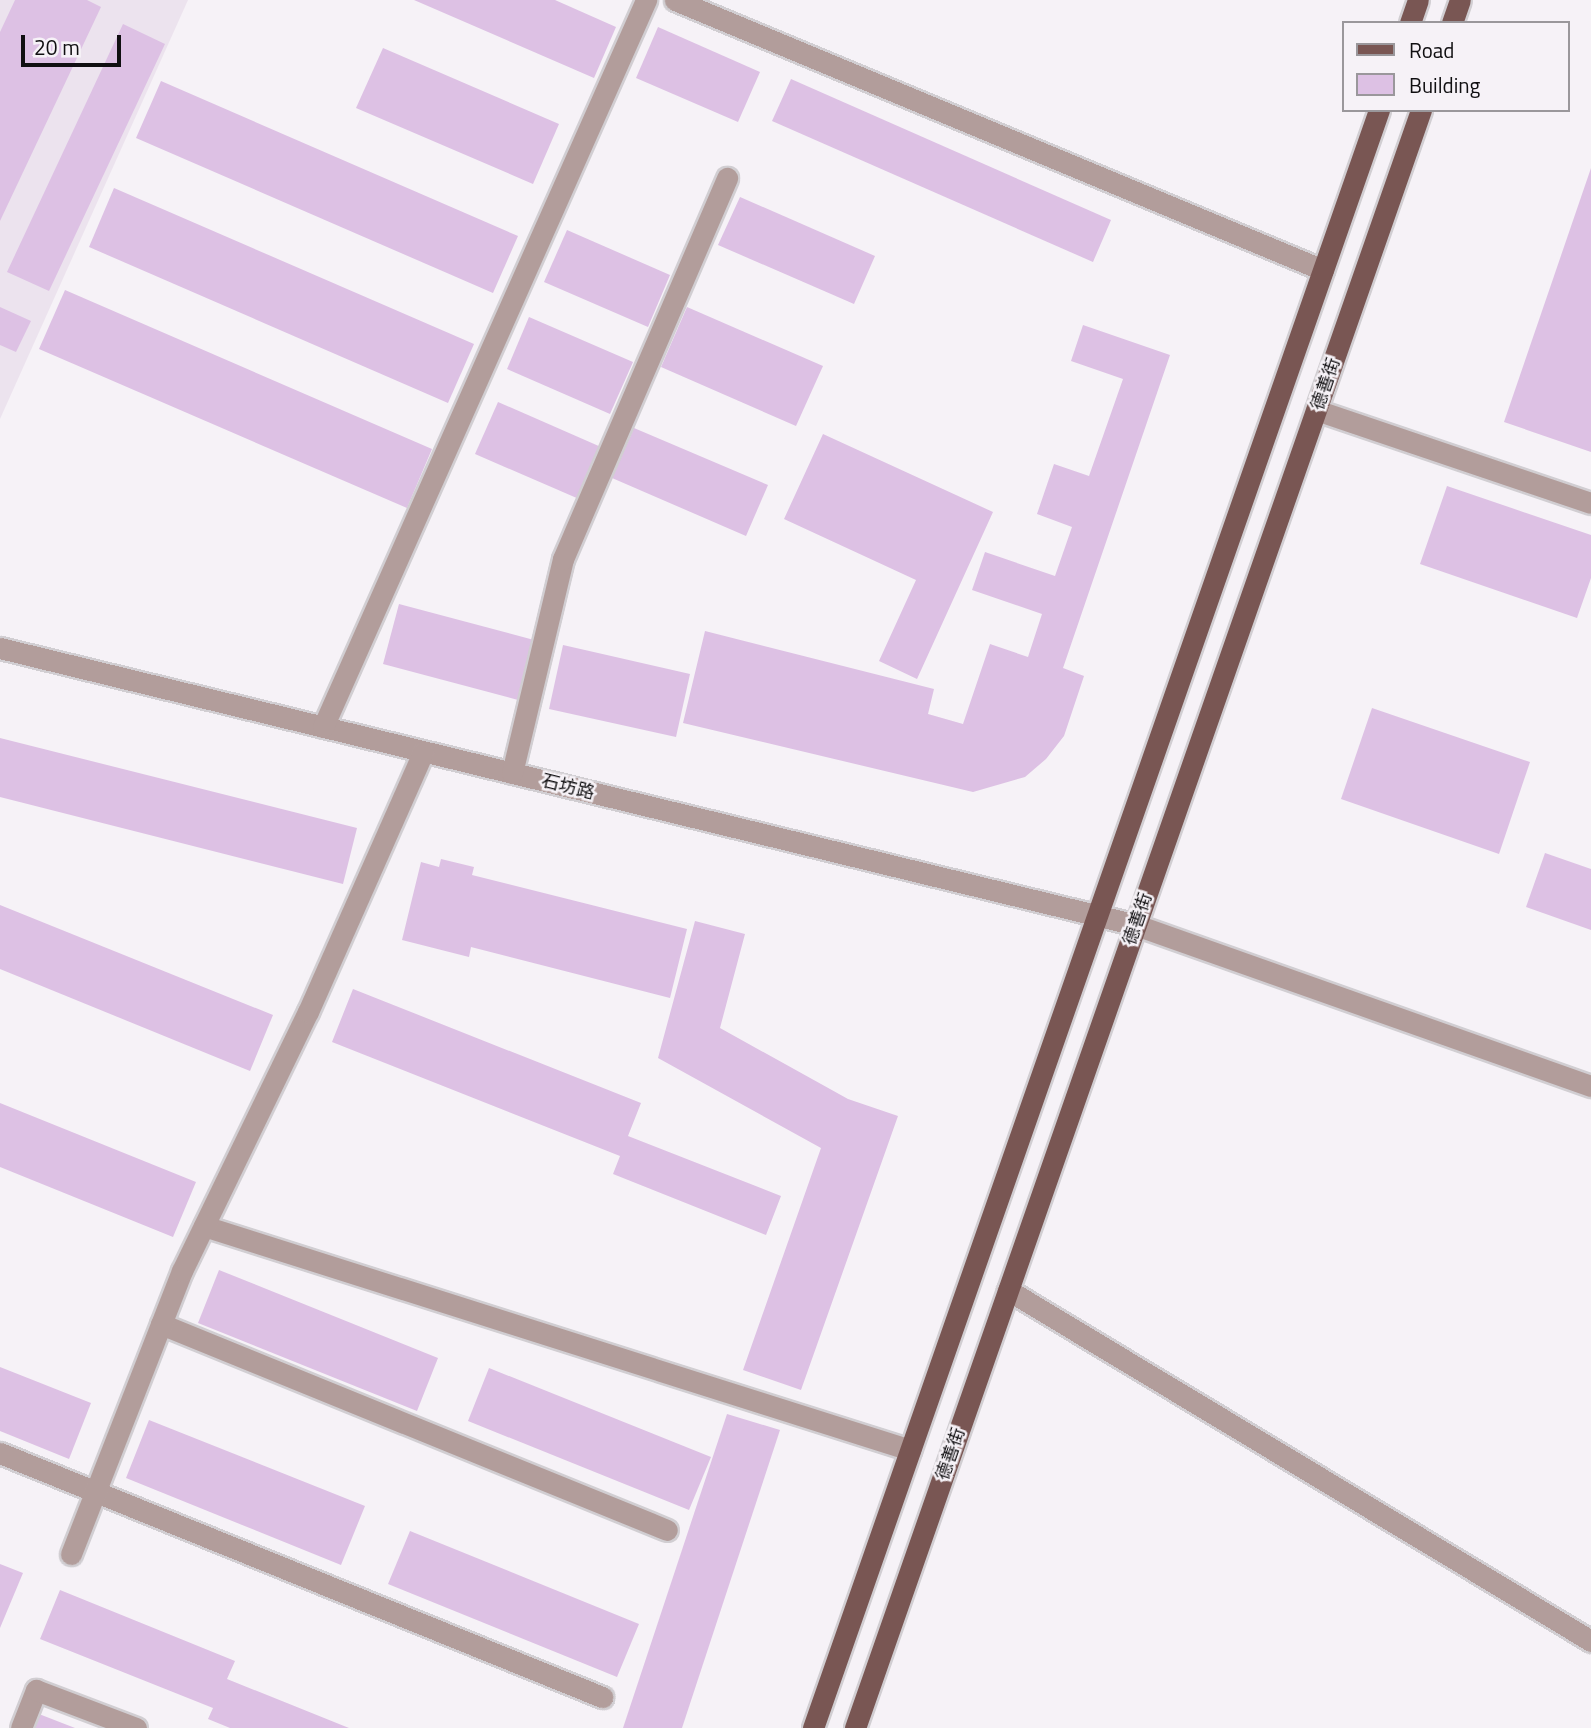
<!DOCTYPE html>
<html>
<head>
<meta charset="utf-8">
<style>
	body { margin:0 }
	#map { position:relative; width:1591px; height:1728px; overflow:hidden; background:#f6f2f7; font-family:"Titillium Web","Noto Sans SC",sans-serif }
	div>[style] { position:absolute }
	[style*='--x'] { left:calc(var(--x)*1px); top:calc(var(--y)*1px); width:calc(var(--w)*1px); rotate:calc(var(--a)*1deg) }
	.built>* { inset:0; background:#ece3ee }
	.building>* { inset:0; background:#ddc1e4 }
	.roads { filter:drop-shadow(2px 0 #d1ced2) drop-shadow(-2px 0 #d1ced2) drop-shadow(0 2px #d1ced2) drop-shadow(0 -2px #d1ced2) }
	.minor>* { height:21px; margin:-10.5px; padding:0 10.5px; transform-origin:10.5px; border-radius:10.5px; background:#b29d9b }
	.major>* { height:21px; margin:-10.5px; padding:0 10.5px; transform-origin:10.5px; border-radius:10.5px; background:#795653 }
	span { translate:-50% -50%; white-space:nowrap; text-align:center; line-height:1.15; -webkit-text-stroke:5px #f6f2f7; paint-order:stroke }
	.street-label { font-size:18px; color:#100f11 }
	.legend { position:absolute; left:1342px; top:21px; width:228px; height:91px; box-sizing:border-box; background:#f6f2f7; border:2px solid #9a979b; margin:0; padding:9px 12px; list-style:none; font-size:21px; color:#100f11 }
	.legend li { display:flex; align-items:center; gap:14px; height:35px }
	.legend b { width:35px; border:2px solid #9a979b }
	.scale { position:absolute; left:21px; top:35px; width:100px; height:32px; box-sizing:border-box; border:4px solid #100f11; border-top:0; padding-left:9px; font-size:21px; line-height:24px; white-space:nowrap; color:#100f11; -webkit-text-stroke:5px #f6f2f7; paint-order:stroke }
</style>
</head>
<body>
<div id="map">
	<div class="built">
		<div style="clip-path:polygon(0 0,188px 0,0 419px)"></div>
	</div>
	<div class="building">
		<div style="clip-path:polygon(15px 0,87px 0,101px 7px,0 221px,0 32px)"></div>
		<div style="clip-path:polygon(414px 0,555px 0,616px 27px,594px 78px)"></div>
		<div style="clip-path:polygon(123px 24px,165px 44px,49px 291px,7px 272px)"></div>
		<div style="clip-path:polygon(658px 27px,760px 72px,738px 122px,636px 78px)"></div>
		<div style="clip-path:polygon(383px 48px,559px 124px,533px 184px,356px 108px)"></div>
		<div style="clip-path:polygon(791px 79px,1111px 220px,1093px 262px,772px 121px)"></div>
		<div style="clip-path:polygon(161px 81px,518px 236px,493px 293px,136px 138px)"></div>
		<div style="clip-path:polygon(1591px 168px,1591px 452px,1504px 422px)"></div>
		<div style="clip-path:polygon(114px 188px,474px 344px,448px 403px,89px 247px)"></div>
		<div style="clip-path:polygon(740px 197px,875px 256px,854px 304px,718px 245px)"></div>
		<div style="clip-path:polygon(567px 230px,670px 275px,648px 327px,544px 282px)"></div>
		<div style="clip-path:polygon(65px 290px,432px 449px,407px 508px,39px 349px)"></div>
		<div style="clip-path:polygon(0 307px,31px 321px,16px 352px,0 345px)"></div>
		<div style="clip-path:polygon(687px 307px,823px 366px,796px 426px,661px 367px)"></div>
		<div style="clip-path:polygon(529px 317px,633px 362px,610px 414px,507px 369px)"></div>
		<div style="clip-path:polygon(1083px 325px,1170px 355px,1063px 668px,1084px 676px,1064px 736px,1046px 759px,1025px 777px,973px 792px,683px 723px,705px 631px,934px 689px,928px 714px,963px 724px,990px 644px,1028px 657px,1042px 614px,972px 590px,985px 552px,1055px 576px,1072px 527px,1037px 514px,1054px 464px,1089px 476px,1123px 379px,1071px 361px)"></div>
		<div style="clip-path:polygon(498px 402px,601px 447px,579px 499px,475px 454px)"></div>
		<div style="clip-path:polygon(634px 428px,768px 485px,746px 536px,612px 478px)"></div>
		<div style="clip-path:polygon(823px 434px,993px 512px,917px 679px,879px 661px,916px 580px,784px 519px)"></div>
		<div style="clip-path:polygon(1447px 486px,1591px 535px,1591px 578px,1577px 618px,1420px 564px)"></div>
		<div style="clip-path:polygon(399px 604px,534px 640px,518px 700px,383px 664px)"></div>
		<div style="clip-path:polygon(563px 645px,690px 674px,676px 737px,549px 709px)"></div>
		<div style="clip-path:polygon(1372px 708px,1530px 762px,1499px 854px,1341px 799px)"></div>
		<div style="clip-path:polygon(0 738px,357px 828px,343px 884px,0 797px)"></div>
		<div style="clip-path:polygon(1545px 853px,1591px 869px,1591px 930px,1526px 907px)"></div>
		<div style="clip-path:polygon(441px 859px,474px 867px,472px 875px,687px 929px,670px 998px,471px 947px,469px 957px,402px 940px,421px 862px,439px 867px)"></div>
		<div style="clip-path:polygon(0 905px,273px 1015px,250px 1071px,0 969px)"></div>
		<div style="clip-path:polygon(695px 921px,745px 934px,720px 1028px,848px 1099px,898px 1116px,801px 1390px,743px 1370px,821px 1148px,658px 1058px)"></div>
		<div style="clip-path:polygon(353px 989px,641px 1103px,628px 1136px,781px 1196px,766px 1235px,613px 1174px,620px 1156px,332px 1042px)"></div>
		<div style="clip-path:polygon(0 1103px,196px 1182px,173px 1237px,0 1167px)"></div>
		<div style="clip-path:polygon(219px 1270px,438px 1358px,417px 1411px,198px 1323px)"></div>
		<div style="clip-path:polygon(0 1367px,91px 1403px,69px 1459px,0 1431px)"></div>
		<div style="clip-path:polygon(489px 1368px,711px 1457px,689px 1510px,468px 1421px)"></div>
		<div style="clip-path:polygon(727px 1414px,780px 1430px,682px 1728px,623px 1728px)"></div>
		<div style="clip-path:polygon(149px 1420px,365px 1506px,341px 1565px,126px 1478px)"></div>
		<div style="clip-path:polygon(410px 1531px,639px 1624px,617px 1677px,388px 1584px)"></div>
		<div style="clip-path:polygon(0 1564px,23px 1573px,0 1628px)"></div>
		<div style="clip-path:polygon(60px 1590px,235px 1661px,227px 1679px,349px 1728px,230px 1728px,208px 1719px,213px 1708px,40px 1639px)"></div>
		<div style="clip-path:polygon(39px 1714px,75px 1728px,34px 1728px)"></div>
	</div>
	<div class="roads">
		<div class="minor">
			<div style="--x:675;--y:0;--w:702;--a:22.62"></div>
			<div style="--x:1316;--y:410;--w:290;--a:18.7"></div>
			<div style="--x:0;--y:648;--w:1169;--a:13.7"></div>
			<div style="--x:1136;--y:925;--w:483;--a:19.5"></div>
			<div style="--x:323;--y:727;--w:796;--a:-66.04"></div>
			<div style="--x:512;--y:773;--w:220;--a:-76.6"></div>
			<div style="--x:563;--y:559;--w:415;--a:-66.7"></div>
			<div style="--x:204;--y:1226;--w:741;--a:17.6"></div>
			<div style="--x:1008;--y:1290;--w:681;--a:31.05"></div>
			<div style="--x:161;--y:1324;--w:546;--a:22.15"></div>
			<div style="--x:0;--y:1453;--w:650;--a:22.06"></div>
			<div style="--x:71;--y:1554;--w:304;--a:-68.6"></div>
			<div style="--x:182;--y:1271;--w:288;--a:-64.1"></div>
			<div style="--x:308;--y:1012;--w:284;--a:-66.1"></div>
			<div style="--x:21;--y:1728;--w:41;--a:-68.5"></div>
			<div style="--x:36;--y:1690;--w:107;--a:20.8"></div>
		</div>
		<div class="major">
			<div style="--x:1410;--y:23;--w:24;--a:-71"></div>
			<div style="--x:1452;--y:23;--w:24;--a:-71"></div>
			<div style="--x:813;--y:1728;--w:1714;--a:-70.72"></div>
			<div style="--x:855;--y:1728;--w:1714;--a:-70.72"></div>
		</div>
	</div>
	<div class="street-label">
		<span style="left:1326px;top:384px;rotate:-71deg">德善街</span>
		<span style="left:568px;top:787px;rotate:14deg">石坊路</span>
		<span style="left:1138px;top:919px;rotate:-71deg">德善街</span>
		<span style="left:951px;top:1454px;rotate:-71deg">德善街</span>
	</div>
	<ul class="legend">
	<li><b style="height:9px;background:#795653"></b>Road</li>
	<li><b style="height:19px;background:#ddc1e4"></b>Building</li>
	</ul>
	<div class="scale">20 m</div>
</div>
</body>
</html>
